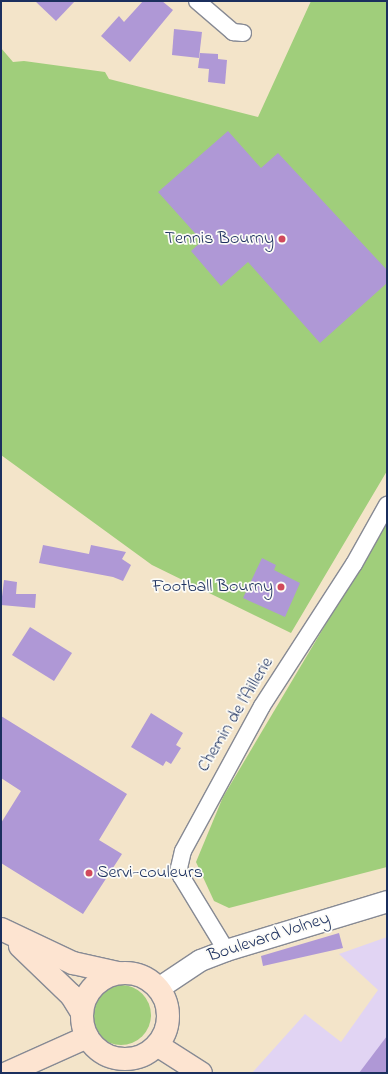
<!DOCTYPE html>
<html>
<head>
<meta charset="utf-8">
<style>
	body { margin:0 }
	#map { position:relative; width:388px; height:1074px; overflow:hidden; background:#f3e4c9; font-family:"Indie Flower",sans-serif }
	div>[style] { position:absolute }
	[style*='--x'] { left:calc(var(--x)*1px); top:calc(var(--y)*1px); width:calc(var(--w)*1px); rotate:calc(var(--a)*1deg) }
	.built>* { inset:0; background:#e1d4f3 }
	.green>* { inset:0; background:#a0ce7b }
	.round { border-radius:50% }
	.building>* { inset:0; background:#af98d6 }
	.roads { filter:drop-shadow(1px 0 #878a94) drop-shadow(-1px 0 #878a94) drop-shadow(0 1px #878a94) drop-shadow(0 -1px #878a94) }
	.minor>* { height:16px; margin:-8px; padding:0 8px; transform-origin:8px; border-radius:8px; background:#fff }
	.tertiary>* { height:21px; margin:-10.5px; padding:0 10.5px; transform-origin:10.5px; border-radius:10.5px; background:#fff }
	.secondary>* { height:22px; margin:-11px; padding:0 11px; transform-origin:11px; border-radius:11px; background:#fde4d1 }
	.secondary>.ring { margin:-11px; padding:0; box-sizing:content-box; background:none; border:22px solid #fde4d1; border-radius:50% }
	.dots>* { width:11px; height:11px; translate:-50% -50%; box-sizing:border-box; border:2px solid #fdfcf7; border-radius:50% }
	span { translate:-50% -50%; white-space:nowrap; text-align:center; line-height:1.15; -webkit-text-stroke:3.5px #fdfcf7; paint-order:stroke }
	.poi-label { font-size:18px; color:#1b2f5e }
	.right { translate:-100% -50%; text-align:right }
	.left { translate:0 -50%; text-align:left }
	.street-label { font-size:18px; color:#1b2f5e }
	.frame { position:absolute; inset:0; border:2px solid #1b2f5e; pointer-events:none }
</style>
</head>
<body>
<div id="map">
	<div class="built">
		<div style="clip-path:polygon(387px 937px,387px 1073px,252px 1073px,305px 1014px,341px 1042px,378px 990px,339px 954px)"></div>
	</div>
	<div class="green">
		<div style="clip-path:polygon(311px 1px,387px 1px,387px 471px,291px 633px,152px 565px,1px 455px,1px 48px,13px 62px,24px 61px,105px 72px,109px 79px,258px 117px)"></div>
		<div style="clip-path:polygon(387px 521px,387px 867px,229px 908px,214px 901px,196px 862px,223px 797px)"></div>
		<div class="round" style="left:91px;top:985px;width:60px;height:60px"></div>
	</div>
	<div class="building">
		<div style="clip-path:polygon(35px 1px,75px 1px,56px 21px)"></div>
		<div style="clip-path:polygon(143px 1px,162px 1px,173px 10px,130px 62px,101px 36px,119px 16px,124px 22px)"></div>
		<div style="clip-path:polygon(174px 29px,202px 32px,199px 58px,172px 55px)"></div>
		<div style="clip-path:polygon(200px 53px,218px 54px,218px 59px,227px 60px,225px 84px,208px 82px,209px 69px,198px 68px)"></div>
		<div style="clip-path:polygon(228px 131px,261px 168px,278px 153px,387px 270px,387px 283px,320px 343px,248px 262px,221px 286px,191px 251px,202px 241px,158px 192px)"></div>
		<div style="clip-path:polygon(43px 545px,89px 554px,91px 545px,126px 552px,122px 559px,131px 565px,123px 581px,113px 577px,39px 563px)"></div>
		<div style="clip-path:polygon(262px 558px,276px 565px,274px 570px,300px 583px,285px 617px,243px 598px)"></div>
		<div style="clip-path:polygon(4px 580px,17px 582px,16px 594px,36px 594px,35px 608px,1px 605px)"></div>
		<div style="clip-path:polygon(30px 627px,72px 653px,54px 681px,12px 655px)"></div>
		<div style="clip-path:polygon(151px 713px,183px 733px,176px 745px,181px 748px,171px 764px,166px 761px,163px 766px,131px 747px)"></div>
		<div style="clip-path:polygon(1px 716px,127px 794px,99px 840px,122px 854px,83px 914px,1px 863px,1px 823px,21px 791px,1px 778px)"></div>
		<div style="clip-path:polygon(339px 933px,343px 948px,263px 966px,261px 956px)"></div>
		<div style="clip-path:polygon(387px 1036px,387px 1073px,359px 1073px)"></div>
	</div>
	<div class="roads">
		<div class="minor">
			<div style="--x:197;--y:1;--w:48;--a:40.7"></div>
			<div style="--x:233;--y:32;--w:10;--a:6"></div>
			<div style="--x:226;--y:950;--w:87;--a:-121.3"></div>
			<div style="--x:181;--y:876;--w:8;--a:-104"></div>
			<div style="--x:179;--y:868;--w:17;--a:-77"></div>
			<div style="--x:183;--y:851;--w:165;--a:-61.4"></div>
			<div style="--x:262;--y:706;--w:169;--a:-57.1"></div>
			<div style="--x:354;--y:564;--w:68;--a:-60.8"></div>
		</div>
		<div class="tertiary">
			<div style="--x:158;--y:988;--w:50;--a:-33.7"></div>
			<div style="--x:200;--y:960;--w:28;--a:-21"></div>
			<div style="--x:226;--y:950;--w:168;--a:-16.9"></div>
		</div>
		<div class="secondary">
			<div style="--x:1;--y:929;--w:80;--a:25.3"></div>
			<div style="--x:73;--y:963;--w:46;--a:12.5"></div>
			<div style="--x:20;--y:946;--w:71;--a:43.9"></div>
			<div style="--x:71;--y:995;--w:19;--a:58"></div>
			<div class="ring" style="left:82px;top:973px;width:64px;height:64px"></div>
			<div style="--x:157;--y:1045;--w:52;--a:32.5"></div>
			<div style="--x:7;--y:1073;--w:88;--a:-24.2"></div>
		</div>
	</div>
	<div class="dots">
		<div style="left:282px;top:239px;background:#d1495b"></div>
		<div style="left:281px;top:587px;background:#d1495b"></div>
		<div style="left:89px;top:873px;background:#d1495b"></div>
	</div>
	<div class="poi-label">
		<span class="right" style="left:274px;top:239px">Tennis Bourny</span>
		<span class="right" style="left:273px;top:587px">Football Bourny</span>
		<span class="left" style="left:97px;top:873px">Servi-couleurs</span>
	</div>
	<div class="street-label">
		<span style="left:236px;top:715px;rotate:-59deg">Chemin de l'Aillerie</span>
		<span style="left:269px;top:938px;rotate:-18deg">Boulevard Volney</span>
	</div>
	<div class="frame"></div>
</div>
</body>
</html>
